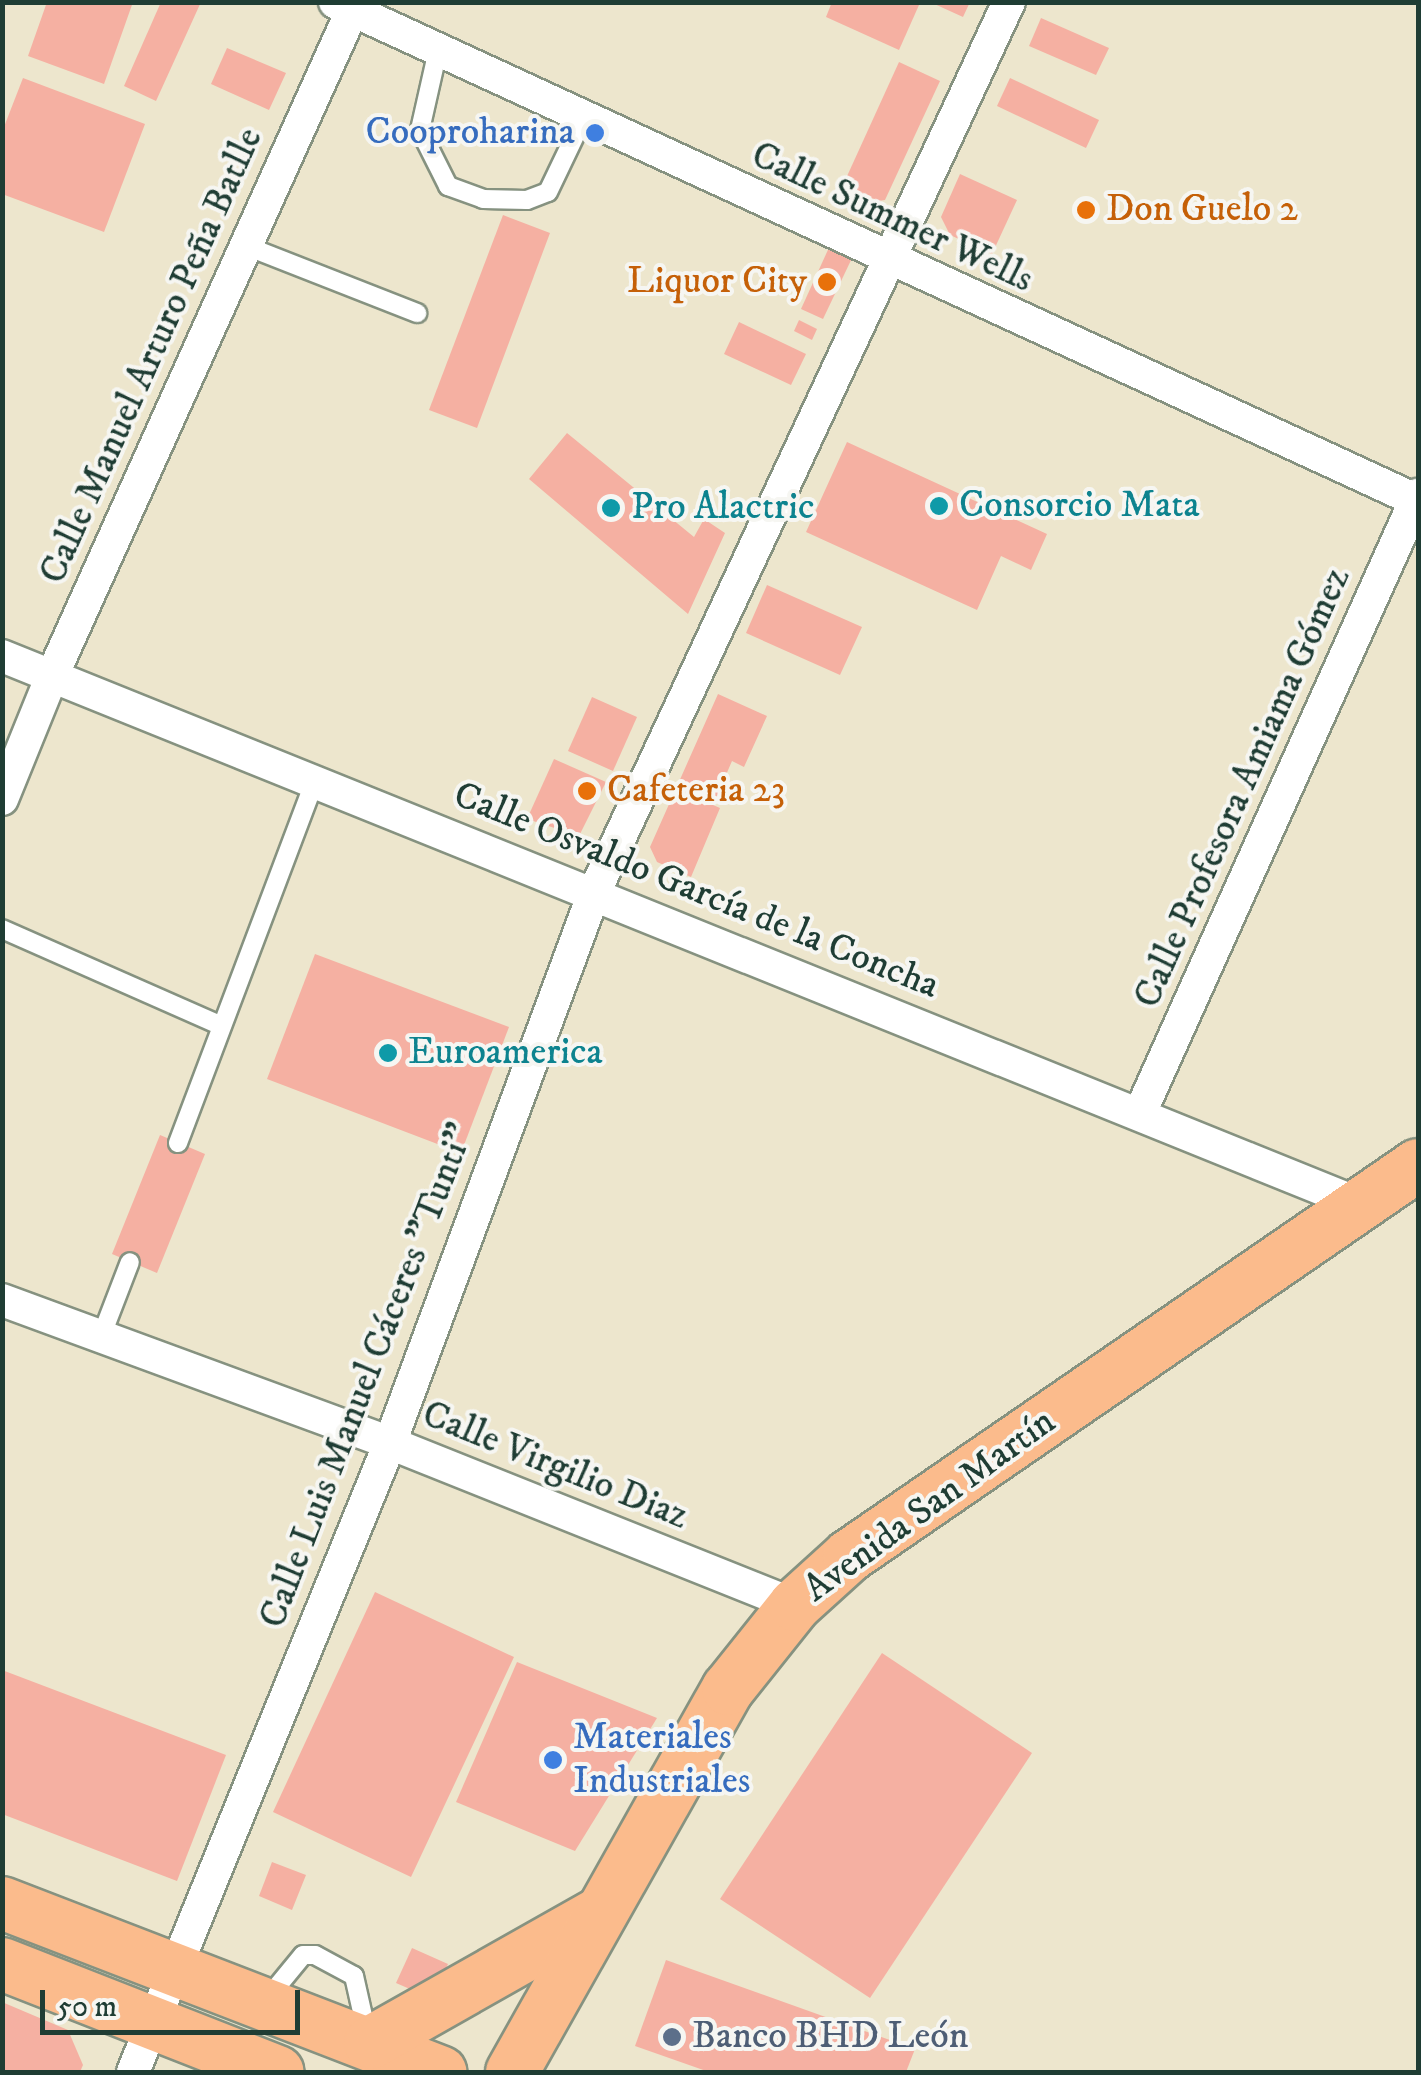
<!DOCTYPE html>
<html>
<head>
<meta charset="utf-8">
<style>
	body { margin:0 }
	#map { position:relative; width:1421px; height:2075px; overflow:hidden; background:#ede6cd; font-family:"IM FELL DW Pica",serif }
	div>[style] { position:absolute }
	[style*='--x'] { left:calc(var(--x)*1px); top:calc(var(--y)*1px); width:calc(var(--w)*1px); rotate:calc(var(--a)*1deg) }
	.building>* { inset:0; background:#f5b0a2 }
	.roads { filter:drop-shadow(2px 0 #869280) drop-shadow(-2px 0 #869280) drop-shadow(0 2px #869280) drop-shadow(0 -2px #869280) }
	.lane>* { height:18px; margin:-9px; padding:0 9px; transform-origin:9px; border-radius:9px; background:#fff }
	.street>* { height:32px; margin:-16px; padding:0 16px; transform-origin:16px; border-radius:16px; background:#fff }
	.primary>* { height:52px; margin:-26px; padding:0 26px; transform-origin:26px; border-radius:26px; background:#fbbb8c }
	.dots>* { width:28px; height:28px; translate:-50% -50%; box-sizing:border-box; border:5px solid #f6f6f2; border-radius:50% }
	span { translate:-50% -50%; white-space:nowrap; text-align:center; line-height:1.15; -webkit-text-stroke:8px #f6f6f2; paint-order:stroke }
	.shop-label { font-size:38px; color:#366cbe }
	.right { translate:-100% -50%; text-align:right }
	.left { translate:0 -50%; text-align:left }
	.food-label { font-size:38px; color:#c56008 }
	.street-label { font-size:38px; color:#1f3d34 }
	.culture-label { font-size:38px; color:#0d838f }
	.service-label { font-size:38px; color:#4e5e75 }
	.frame { position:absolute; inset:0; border:5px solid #1f3d34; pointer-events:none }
	.scale { position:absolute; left:40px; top:1990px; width:260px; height:45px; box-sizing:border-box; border:5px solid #1f3d34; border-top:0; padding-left:12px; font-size:30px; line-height:35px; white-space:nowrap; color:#1f3d34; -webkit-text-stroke:8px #f6f6f2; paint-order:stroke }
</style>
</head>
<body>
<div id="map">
	<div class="building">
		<div style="clip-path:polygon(47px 2px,133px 2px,104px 84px,28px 56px)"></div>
		<div style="clip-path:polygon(161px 2px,201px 2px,156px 101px,124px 86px)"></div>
		<div style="clip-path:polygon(832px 2px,913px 2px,919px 5px,899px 50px,826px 17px)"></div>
		<div style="clip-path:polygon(930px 2px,970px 2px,963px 17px)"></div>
		<div style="clip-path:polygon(1041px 18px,1109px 48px,1096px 75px,1029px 46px)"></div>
		<div style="clip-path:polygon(227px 48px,286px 73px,269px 110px,211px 84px)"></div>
		<div style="clip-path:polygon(899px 62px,940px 81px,885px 200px,878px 201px,843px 185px)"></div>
		<div style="clip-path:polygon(23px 78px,145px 124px,104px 232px,2px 194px,2px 132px)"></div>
		<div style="clip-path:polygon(1010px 78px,1099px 120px,1086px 148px,997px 106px)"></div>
		<div style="clip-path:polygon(960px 174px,1017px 200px,992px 254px,950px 235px,941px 217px)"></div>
		<div style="clip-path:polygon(503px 215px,550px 233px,477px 428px,429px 410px)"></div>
		<div style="clip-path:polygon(832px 241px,853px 256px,823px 319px,801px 309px)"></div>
		<div style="clip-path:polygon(799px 320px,817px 329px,812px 340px,794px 331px)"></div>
		<div style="clip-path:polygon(739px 322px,806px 354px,791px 385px,724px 354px)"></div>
		<div style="clip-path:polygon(567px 433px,694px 537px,704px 519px,725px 533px,688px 614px,529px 479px)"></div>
		<div style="clip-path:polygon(847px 442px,1047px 534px,1031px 570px,1001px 556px,977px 610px,806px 532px)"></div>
		<div style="clip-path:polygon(767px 585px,862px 627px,840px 675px,746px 633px)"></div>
		<div style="clip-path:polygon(718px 694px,767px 716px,744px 767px,732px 761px,713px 805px,720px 808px,691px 877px,657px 862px,650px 847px)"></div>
		<div style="clip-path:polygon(592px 697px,637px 717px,613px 771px,568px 751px)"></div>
		<div style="clip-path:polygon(554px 759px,606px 782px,579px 836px,527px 819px)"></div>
		<div style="clip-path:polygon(315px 954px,509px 1027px,461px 1153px,267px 1079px)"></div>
		<div style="clip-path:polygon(160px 1135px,205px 1154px,157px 1273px,112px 1254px)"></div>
		<div style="clip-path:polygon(375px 1592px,514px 1657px,411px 1877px,273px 1812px)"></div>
		<div style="clip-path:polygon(882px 1653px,1032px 1753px,870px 1998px,720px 1899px)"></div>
		<div style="clip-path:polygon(517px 1662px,657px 1718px,575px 1851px,456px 1802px)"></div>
		<div style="clip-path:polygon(2px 1670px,226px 1755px,177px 1881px,2px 1814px)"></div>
		<div style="clip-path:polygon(272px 1862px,306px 1875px,292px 1910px,259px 1896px)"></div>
		<div style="clip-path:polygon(412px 1948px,448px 1964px,433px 1999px,396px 1983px)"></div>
		<div style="clip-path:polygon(666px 1960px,915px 2049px,906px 2072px,709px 2072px,635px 2046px)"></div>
		<div style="clip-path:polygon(2px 2002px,68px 2030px,83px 2065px,80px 2072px,2px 2072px)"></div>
	</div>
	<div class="roads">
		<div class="lane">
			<div style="--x:438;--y:50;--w:82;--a:102.7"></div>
			<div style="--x:420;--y:130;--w:63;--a:63.4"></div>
			<div style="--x:448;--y:186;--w:37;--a:20"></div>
			<div style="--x:483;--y:199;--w:44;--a:1.3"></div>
			<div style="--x:527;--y:200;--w:22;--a:-21"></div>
			<div style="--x:548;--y:192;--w:81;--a:-64.4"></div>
			<div style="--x:246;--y:246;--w:184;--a:21.4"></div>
			<div style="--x:2;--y:929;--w:240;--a:23.8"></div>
			<div style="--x:178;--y:1143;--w:387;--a:-69.3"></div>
			<div style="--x:101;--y:1337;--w:80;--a:-68.9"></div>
			<div style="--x:266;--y:2000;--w:58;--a:-50.6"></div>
			<div style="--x:303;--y:1955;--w:12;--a:0"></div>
			<div style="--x:315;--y:1955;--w:44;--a:28.3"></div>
			<div style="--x:354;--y:1976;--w:64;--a:77.3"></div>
		</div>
		<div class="street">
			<div style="--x:335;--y:2;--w:1192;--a:24.74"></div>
			<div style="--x:2;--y:656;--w:1461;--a:21.98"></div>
			<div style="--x:2;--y:799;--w:133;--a:-67.9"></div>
			<div style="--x:52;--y:676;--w:739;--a:-65.72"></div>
			<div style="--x:1140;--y:1113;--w:678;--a:-65.78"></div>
			<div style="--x:2;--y:1300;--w:414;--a:20.2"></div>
			<div style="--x:390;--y:1443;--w:436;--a:21.8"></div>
			<div style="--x:133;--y:2072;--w:679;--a:-67.78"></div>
			<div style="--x:390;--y:1443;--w:587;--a:-69.65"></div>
			<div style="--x:594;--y:893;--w:983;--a:-65.03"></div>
		</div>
		<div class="primary">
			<div style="--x:2;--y:1903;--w:470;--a:21.1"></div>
			<div style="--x:2;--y:1964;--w:296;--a:21.4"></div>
			<div style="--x:370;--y:2043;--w:266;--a:-29.5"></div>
			<div style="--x:512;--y:2072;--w:440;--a:-60.6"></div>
			<div style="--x:728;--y:1689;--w:107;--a:-51.4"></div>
			<div style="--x:795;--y:1605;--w:73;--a:-42.2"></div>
			<div style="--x:849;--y:1556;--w:690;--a:-34.5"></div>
		</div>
	</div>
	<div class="dots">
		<div style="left:595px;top:133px;background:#3f7fe0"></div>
		<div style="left:1086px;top:210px;background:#e8710a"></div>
		<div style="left:827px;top:282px;background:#e8710a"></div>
		<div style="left:939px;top:506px;background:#0f9aa8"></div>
		<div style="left:611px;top:508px;background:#0f9aa8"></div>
		<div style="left:587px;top:791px;background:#e8710a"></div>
		<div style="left:388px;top:1053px;background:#0f9aa8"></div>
		<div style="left:553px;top:1760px;background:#3f7fe0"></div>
		<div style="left:672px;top:2037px;background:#5c6f8a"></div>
	</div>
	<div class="shop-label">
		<span class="right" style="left:575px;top:133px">Cooproharina</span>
		<span class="left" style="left:573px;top:1760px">Materiales<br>Industriales</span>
	</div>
	<div class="food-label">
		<span class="left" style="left:1106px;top:210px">Don Guelo 2</span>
		<span class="right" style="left:807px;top:282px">Liquor City</span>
		<span class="left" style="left:607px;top:791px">Cafeteria 23</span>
	</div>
	<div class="street-label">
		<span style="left:892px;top:218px;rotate:25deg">Calle Summer Wells</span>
		<span style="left:152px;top:356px;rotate:-66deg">Calle Manuel Arturo Peña Batlle</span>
		<span style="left:1243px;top:788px;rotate:-66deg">Calle Profesora Amiama Gómez</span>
		<span style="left:696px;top:891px;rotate:22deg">Calle Osvaldo García de la Concha</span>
		<span style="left:368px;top:1376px;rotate:-69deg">Calle Luis Manuel Cáceres "Tunti"</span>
		<span style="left:555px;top:1466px;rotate:22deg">Calle Virgilio Diaz</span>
		<span style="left:930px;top:1506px;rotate:-36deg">Avenida San Martín</span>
	</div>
	<div class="culture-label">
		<span class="left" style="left:959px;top:506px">Consorcio Mata</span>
		<span class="left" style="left:631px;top:508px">Pro Alactric</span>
		<span class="left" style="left:408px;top:1053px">Euroamerica</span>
	</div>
	<div class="service-label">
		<span class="left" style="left:692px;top:2037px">Banco BHD León</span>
	</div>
	<div class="frame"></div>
	<div class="scale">50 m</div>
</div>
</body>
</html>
